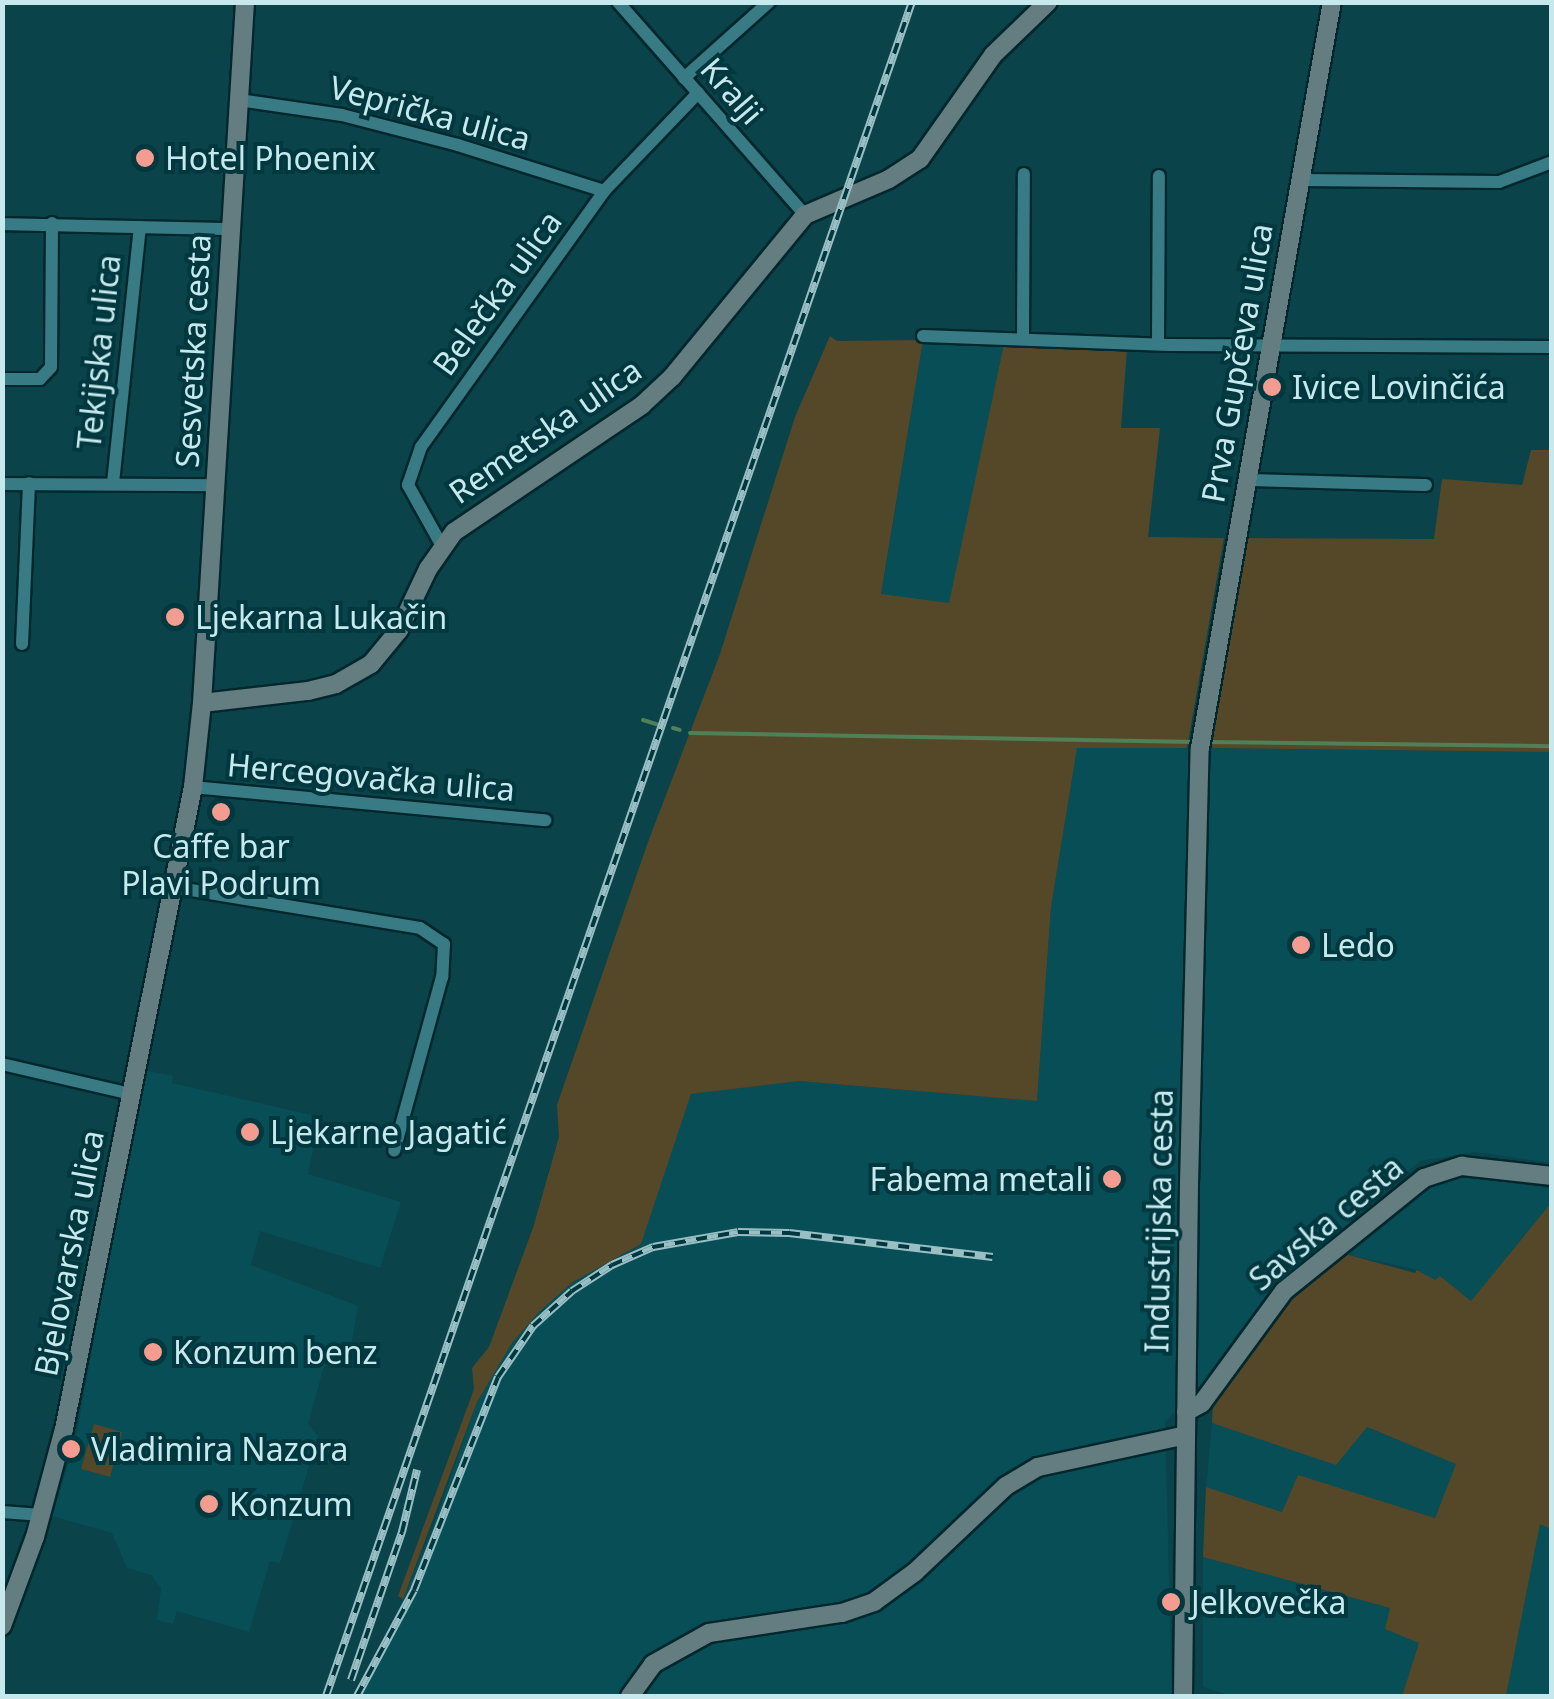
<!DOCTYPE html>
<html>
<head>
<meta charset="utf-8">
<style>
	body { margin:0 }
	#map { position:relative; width:1554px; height:1699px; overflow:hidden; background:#0b434a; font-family:"Noto Sans",sans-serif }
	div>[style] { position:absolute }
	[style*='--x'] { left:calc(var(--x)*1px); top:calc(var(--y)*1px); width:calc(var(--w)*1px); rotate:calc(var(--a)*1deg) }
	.built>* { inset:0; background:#074e56 }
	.green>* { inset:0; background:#554829 }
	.stream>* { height:4px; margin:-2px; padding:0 2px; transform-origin:2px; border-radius:2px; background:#508057 }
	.roads { filter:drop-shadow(2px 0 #02282d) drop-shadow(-2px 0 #02282d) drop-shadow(0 2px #02282d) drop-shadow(0 -2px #02282d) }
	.street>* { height:12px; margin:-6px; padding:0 6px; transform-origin:6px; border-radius:6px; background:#387b85 }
	.secondary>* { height:18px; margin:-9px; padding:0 9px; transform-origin:9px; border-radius:9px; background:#647d81 }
	.rail>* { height:8px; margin-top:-4px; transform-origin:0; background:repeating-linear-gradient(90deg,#00383f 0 11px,#99bfc5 0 22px); box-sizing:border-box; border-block:2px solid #99bfc5 }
	.dots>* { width:28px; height:28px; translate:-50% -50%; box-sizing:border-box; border:5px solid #00383f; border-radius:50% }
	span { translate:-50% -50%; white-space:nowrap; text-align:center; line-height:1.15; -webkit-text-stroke:8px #00383f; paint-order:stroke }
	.street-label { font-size:32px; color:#c7e8ed }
	.poi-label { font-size:32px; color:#c7e8ed }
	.left { translate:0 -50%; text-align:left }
	.right { translate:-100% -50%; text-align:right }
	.frame { position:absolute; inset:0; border:5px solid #c7e8ed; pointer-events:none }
</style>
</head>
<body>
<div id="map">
	<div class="built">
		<div style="clip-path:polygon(923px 340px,1004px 344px,950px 604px,881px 595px)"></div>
		<div style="clip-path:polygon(1077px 747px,1551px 752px,1551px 1163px,1476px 1152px,1420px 1161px,1301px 1265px,1254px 1313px,1212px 1374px,1165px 1422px,1172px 1696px,362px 1696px,432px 1530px,477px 1402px,512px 1343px,540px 1311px,573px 1282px,641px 1244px,691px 1094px,799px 1081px,1037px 1101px,1051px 907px)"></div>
		<div style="clip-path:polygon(143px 1070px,173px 1076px,172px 1083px,320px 1117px,308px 1174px,401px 1202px,380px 1268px,260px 1231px,251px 1265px,358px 1306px,348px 1365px,324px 1366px,308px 1424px,318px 1436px,280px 1563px,270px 1561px,249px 1632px,177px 1611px,173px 1624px,157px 1620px,161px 1588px,151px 1575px,127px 1568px,112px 1533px,52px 1516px,75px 1443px)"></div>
		<div style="clip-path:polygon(1460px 1175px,1551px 1189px,1551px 1203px,1471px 1301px,1440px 1276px,1435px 1281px,1418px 1270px,1345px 1254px,1430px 1184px)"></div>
		<div style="clip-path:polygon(1212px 1423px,1336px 1464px,1366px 1427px,1457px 1464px,1435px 1518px,1298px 1476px,1283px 1512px,1206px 1487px)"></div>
		<div style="clip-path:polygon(1540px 1523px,1551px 1529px,1551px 1696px,1506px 1696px)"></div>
		<div style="clip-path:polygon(1203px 1557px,1390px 1608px,1419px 1643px,1402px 1696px,1232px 1696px,1203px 1687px)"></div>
	</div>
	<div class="green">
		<div style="clip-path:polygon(830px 336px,837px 341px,923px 340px,881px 594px,949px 603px,1004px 344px,1127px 349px,1121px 428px,1160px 428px,1148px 537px,1224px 538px,1187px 748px,1077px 748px,1051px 907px,1037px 1101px,799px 1081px,691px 1094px,641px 1244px,573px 1282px,540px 1311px,512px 1343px,477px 1402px,403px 1599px,398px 1596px,474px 1389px,472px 1368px,489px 1347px,533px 1228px,559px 1137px,557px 1105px,648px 842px,720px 654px,795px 417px)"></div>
		<div style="clip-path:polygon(1531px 450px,1551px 450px,1551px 752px,1208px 748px,1243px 538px,1434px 539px,1442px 479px,1522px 485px)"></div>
		<div style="clip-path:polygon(1551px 1203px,1551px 1529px,1540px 1524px,1506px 1696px,1402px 1696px,1419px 1643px,1385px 1629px,1390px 1608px,1203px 1557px,1206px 1487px,1282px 1512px,1298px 1475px,1435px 1518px,1456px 1464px,1367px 1427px,1336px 1465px,1212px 1423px,1213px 1403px,1289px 1296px,1345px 1254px,1415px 1273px,1417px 1270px,1435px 1280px,1440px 1276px,1471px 1301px)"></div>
		<div style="clip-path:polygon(94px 1424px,122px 1432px,110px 1477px,81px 1469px)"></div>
	</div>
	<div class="stream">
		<div style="--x:643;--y:720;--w:14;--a:17"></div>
		<div style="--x:673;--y:728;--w:7;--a:16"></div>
		<div style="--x:690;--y:733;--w:505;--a:1.02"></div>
		<div style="--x:1209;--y:742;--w:343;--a:0.7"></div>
	</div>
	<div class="roads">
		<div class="street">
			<div style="--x:618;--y:2;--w:283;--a:48.7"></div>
			<div style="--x:684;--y:78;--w:114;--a:-41.8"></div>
			<div style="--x:239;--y:100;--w:104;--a:8.3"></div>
			<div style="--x:342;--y:115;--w:120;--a:14.5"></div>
			<div style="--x:458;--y:145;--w:153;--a:17.5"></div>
			<div style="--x:1302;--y:180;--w:197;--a:0.6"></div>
			<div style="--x:1499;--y:182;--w:57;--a:-20.7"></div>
			<div style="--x:2;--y:224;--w:228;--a:1.3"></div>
			<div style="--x:923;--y:336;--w:246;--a:2.1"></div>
			<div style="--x:1169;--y:345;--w:383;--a:0.3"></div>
			<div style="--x:1023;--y:338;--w:164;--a:-89.7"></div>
			<div style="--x:1158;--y:344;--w:168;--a:-89.7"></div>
			<div style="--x:2;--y:379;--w:38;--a:0"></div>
			<div style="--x:40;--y:379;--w:16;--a:-47"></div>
			<div style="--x:51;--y:367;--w:144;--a:-89.6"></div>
			<div style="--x:1247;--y:480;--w:179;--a:1.6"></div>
			<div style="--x:113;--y:483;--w:257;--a:-84"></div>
			<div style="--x:2;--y:484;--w:213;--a:0.3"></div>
			<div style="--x:442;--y:546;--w:70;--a:-119.1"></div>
			<div style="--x:408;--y:485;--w:40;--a:-71.1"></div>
			<div style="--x:421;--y:447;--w:315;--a:-54.4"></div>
			<div style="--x:604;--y:191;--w:136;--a:-46.2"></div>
			<div style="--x:22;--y:644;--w:161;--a:-87.5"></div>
			<div style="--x:193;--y:787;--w:354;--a:5.4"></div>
			<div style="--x:173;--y:887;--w:250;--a:9.4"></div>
			<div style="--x:420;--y:928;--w:29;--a:34"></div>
			<div style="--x:444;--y:944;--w:33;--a:93"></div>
			<div style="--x:442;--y:977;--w:180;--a:105.4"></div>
			<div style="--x:2;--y:1064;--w:132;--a:13.1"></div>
			<div style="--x:2;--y:1512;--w:40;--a:4.3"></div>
		</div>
		<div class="secondary">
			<div style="--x:202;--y:703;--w:107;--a:-6.5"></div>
			<div style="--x:308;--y:691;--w:29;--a:-14"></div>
			<div style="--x:336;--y:684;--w:40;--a:-29.7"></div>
			<div style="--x:371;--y:664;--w:44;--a:-50.5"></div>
			<div style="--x:399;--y:630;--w:68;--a:-64.6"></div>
			<div style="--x:428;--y:569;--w:45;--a:-54.9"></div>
			<div style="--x:454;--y:532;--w:227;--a:-34"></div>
			<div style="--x:642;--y:405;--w:41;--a:-43"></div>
			<div style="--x:672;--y:377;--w:210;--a:-50.6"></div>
			<div style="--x:805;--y:215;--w:91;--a:-23.2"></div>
			<div style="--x:889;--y:179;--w:37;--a:-33"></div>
			<div style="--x:920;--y:159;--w:127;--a:-54.9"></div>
			<div style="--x:993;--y:55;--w:76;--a:-43.9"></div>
			<div style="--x:1186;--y:1412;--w:18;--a:-29"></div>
			<div style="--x:1202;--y:1403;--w:139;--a:-53.8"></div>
			<div style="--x:1284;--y:1291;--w:180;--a:-38.9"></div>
			<div style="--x:1424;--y:1178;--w:40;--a:-18"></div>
			<div style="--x:1462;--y:1166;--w:91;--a:6.3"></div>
			<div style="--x:2;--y:1626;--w:95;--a:-69.7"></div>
			<div style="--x:35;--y:1537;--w:112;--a:-75"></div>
			<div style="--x:64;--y:1429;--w:655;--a:-78.64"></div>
			<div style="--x:193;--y:787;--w:84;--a:-83.9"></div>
			<div style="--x:202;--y:703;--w:702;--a:-86.49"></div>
			<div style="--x:630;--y:1696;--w:39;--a:-54"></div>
			<div style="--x:653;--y:1664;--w:64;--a:-29"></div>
			<div style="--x:709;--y:1633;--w:134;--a:-8.6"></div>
			<div style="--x:842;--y:1613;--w:34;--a:-19"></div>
			<div style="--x:874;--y:1602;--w:51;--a:-36.2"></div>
			<div style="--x:915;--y:1572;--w:125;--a:-43.4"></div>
			<div style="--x:1006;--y:1486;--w:37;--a:-31"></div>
			<div style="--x:1038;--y:1467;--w:151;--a:-12.2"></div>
			<div style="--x:1183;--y:1696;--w:512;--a:-89.33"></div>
			<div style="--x:1189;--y:1184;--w:436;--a:-88.6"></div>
			<div style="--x:1200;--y:748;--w:758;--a:-79.97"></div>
		</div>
	</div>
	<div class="rail">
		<div style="--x:351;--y:1680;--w:157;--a:-71"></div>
		<div style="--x:402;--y:1532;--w:64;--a:-76.4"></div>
		<div style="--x:326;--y:1696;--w:1792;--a:-70.92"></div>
		<div style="--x:357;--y:1696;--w:120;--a:-61.7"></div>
		<div style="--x:414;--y:1590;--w:229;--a:-68.5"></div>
		<div style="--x:498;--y:1377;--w:62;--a:-55.5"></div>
		<div style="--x:533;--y:1326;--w:52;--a:-41.9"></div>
		<div style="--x:572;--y:1291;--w:48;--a:-33"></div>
		<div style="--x:612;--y:1265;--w:45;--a:-23.7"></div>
		<div style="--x:653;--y:1247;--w:86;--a:-10"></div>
		<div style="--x:738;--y:1232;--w:51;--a:1.1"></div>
		<div style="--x:789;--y:1233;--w:205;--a:6.7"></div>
	</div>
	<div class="dots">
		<div style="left:145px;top:158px;background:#f59c91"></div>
		<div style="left:1272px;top:387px;background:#f59c91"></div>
		<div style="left:175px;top:617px;background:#f59c91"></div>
		<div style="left:221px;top:812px;background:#f59c91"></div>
		<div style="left:1301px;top:945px;background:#f59c91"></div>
		<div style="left:250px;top:1132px;background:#f59c91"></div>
		<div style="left:1112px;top:1179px;background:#f59c91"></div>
		<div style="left:153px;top:1352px;background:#f59c91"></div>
		<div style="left:71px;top:1449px;background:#f59c91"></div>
		<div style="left:209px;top:1504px;background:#f59c91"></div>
		<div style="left:1171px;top:1602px;background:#f59c91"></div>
	</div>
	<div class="street-label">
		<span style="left:732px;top:91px;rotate:49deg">Kralji</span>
		<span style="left:430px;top:113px;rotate:15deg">Veprička ulica</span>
		<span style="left:497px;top:293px;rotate:-54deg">Belečka ulica</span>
		<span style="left:193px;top:351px;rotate:-87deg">Sesvetska cesta</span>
		<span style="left:99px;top:352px;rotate:-84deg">Tekijska ulica</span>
		<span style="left:1237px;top:363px;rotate:-80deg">Prva Gupčeva ulica</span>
		<span style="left:545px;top:431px;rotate:-35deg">Remetska ulica</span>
		<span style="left:371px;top:777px;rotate:5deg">Hercegovačka ulica</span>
		<span style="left:1159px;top:1221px;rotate:-89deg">Industrijska cesta</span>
		<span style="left:1326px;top:1223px;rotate:-40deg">Savska cesta</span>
		<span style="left:69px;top:1253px;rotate:-79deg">Bjelovarska ulica</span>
	</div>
	<div class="poi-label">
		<span class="left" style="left:165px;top:158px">Hotel Phoenix</span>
		<span class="left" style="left:1292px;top:387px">Ivice Lovinčića</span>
		<span class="left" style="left:195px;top:617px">Ljekarna Lukačin</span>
		<span style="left:221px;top:865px">Caffe bar<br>Plavi Podrum</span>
		<span class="left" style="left:1321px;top:945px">Ledo</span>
		<span class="left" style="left:270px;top:1132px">Ljekarne Jagatić</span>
		<span class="right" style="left:1092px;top:1179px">Fabema metali</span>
		<span class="left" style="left:173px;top:1352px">Konzum benz</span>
		<span class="left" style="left:91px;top:1449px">Vladimira Nazora</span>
		<span class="left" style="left:229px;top:1504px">Konzum</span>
		<span class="left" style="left:1191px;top:1602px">Jelkovečka</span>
	</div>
	<div class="frame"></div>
</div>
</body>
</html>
